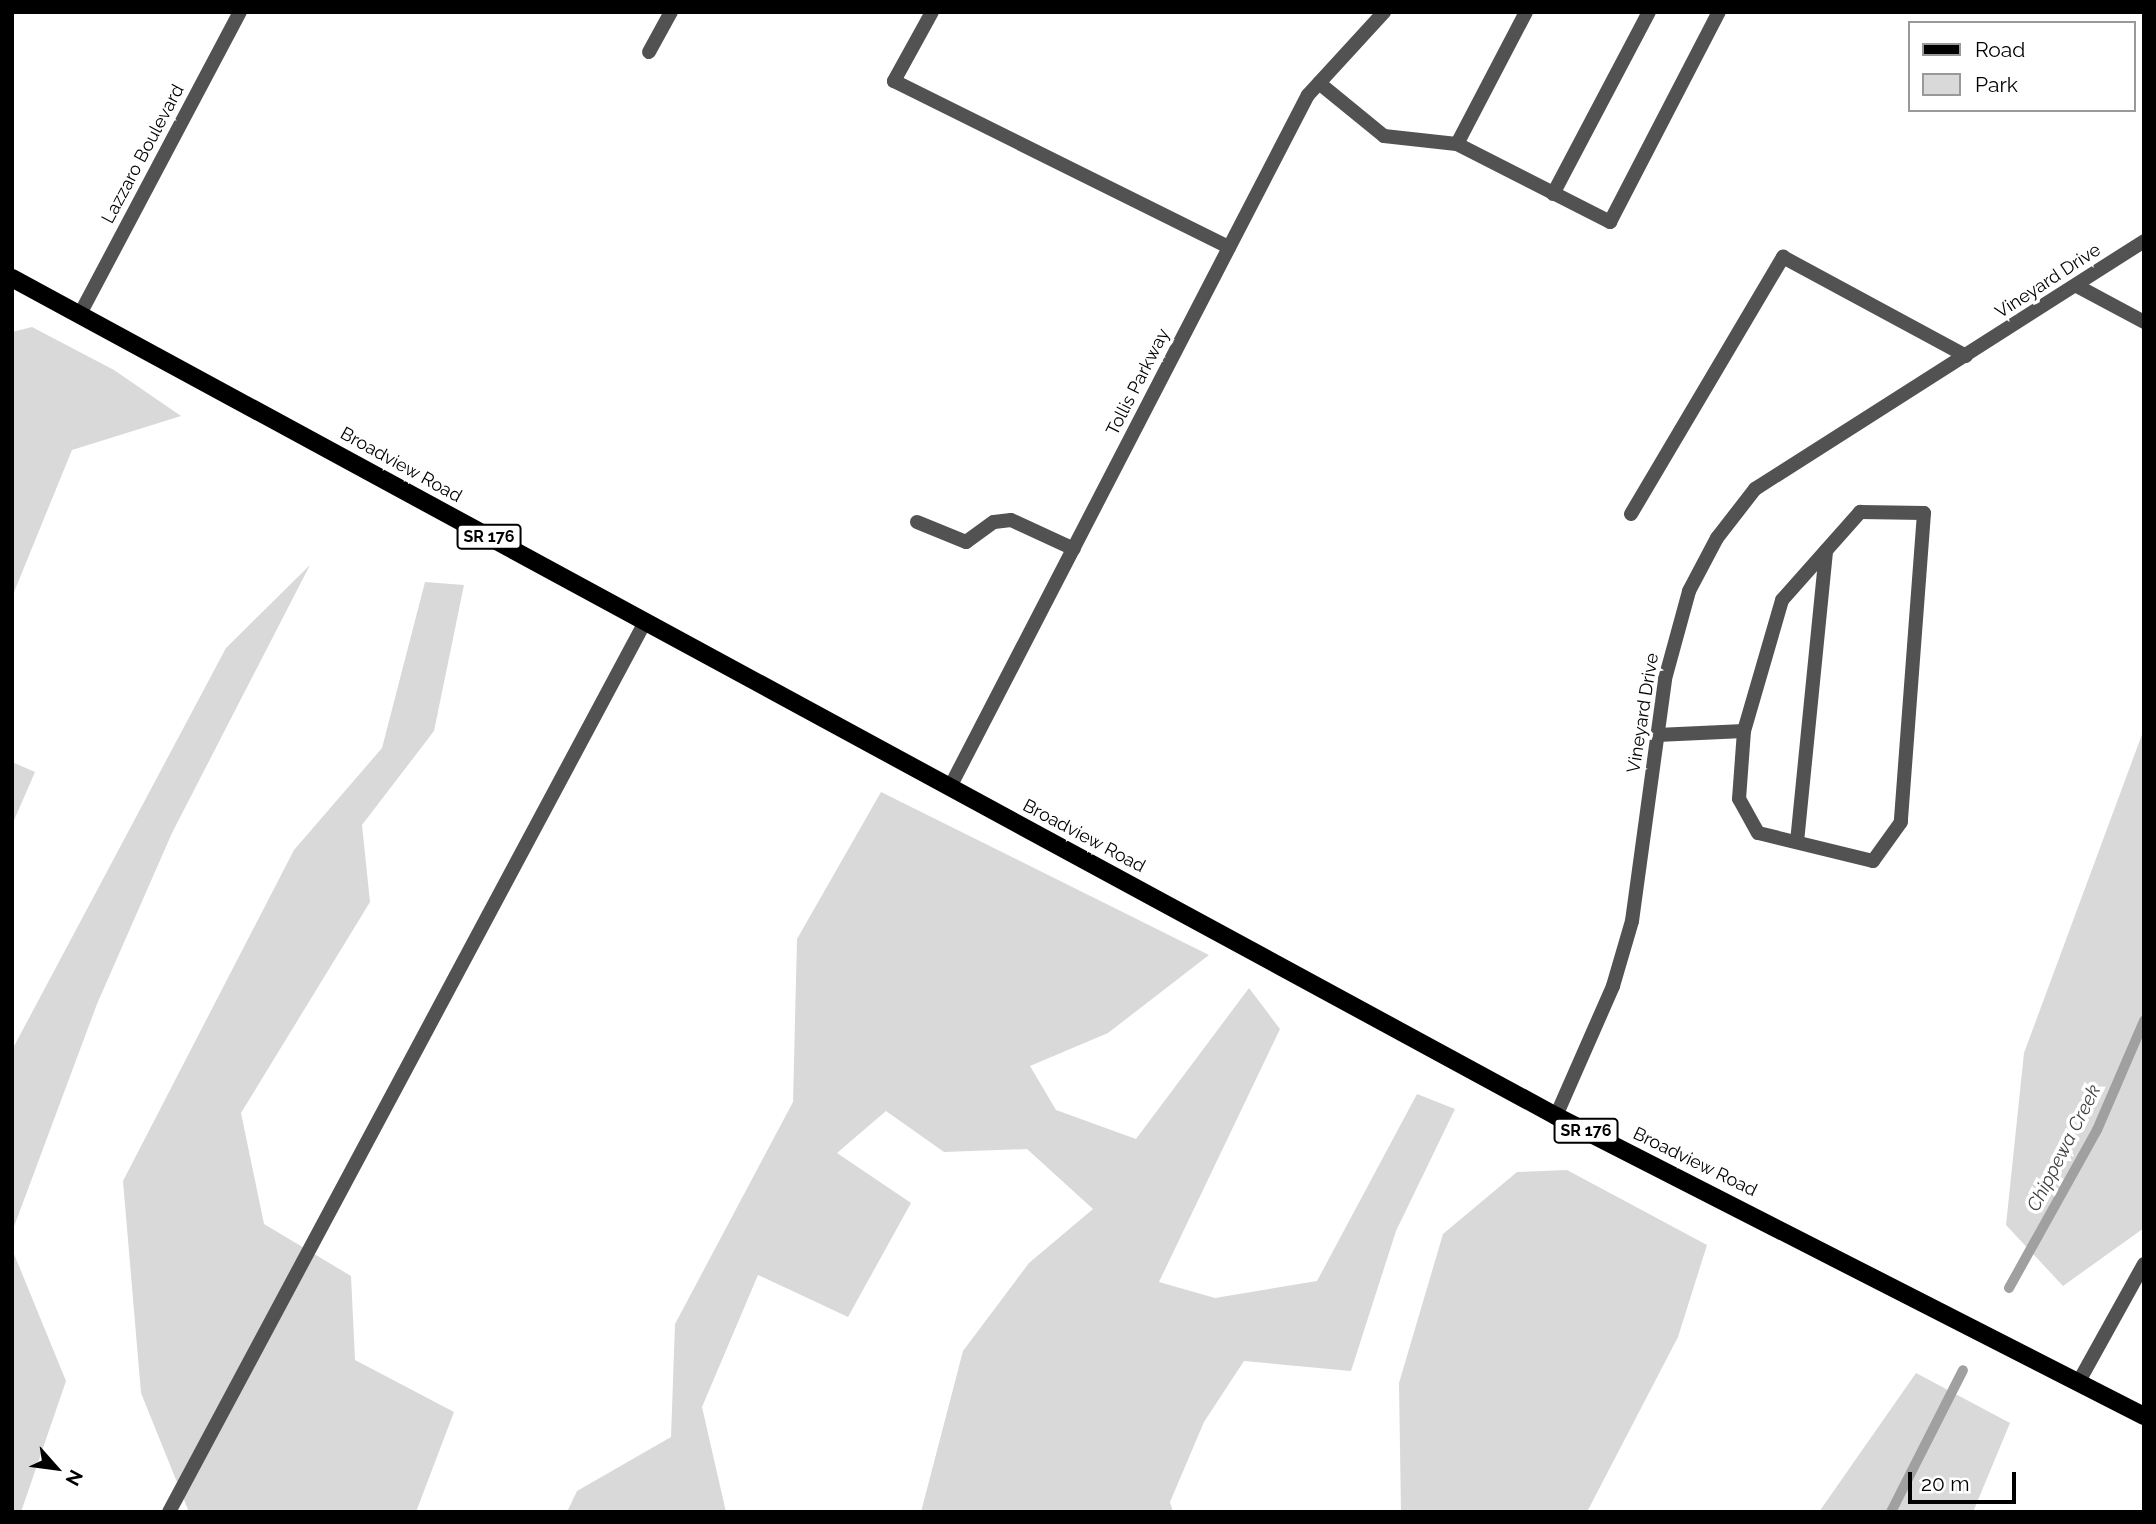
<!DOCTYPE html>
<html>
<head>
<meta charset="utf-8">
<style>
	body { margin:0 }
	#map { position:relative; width:2156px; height:1524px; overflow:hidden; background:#fff; font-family:Raleway,sans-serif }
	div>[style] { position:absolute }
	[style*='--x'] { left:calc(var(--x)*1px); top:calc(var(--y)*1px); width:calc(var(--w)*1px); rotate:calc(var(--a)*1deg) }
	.green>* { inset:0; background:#d9d9d9 }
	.stream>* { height:10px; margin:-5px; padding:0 5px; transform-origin:5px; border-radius:5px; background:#a0a0a0 }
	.service>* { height:14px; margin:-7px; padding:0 7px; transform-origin:7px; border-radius:7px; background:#525252 }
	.minor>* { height:14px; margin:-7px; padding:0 7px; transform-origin:7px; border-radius:7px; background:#525252 }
	.primary>* { height:18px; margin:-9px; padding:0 9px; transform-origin:9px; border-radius:9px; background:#000 }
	span { translate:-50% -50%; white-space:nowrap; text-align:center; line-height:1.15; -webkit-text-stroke:7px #fff; paint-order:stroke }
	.shield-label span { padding:2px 5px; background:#fff; border:2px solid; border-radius:5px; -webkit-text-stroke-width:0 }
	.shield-label { font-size:16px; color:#000; font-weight:700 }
	.street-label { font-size:18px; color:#000 }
	.water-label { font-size:19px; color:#414141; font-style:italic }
	.frame { position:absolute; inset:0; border:14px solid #000; pointer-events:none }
	.legend { position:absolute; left:1908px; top:21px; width:228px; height:91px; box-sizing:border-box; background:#fff; border:2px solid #999; margin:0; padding:9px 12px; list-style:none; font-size:21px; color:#000 }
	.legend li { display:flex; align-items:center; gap:14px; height:35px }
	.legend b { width:35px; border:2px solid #999 }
	.north { position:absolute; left:21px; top:1433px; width:70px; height:70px; -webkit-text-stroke:5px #fff; paint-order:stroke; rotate:118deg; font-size:19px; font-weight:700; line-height:28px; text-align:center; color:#000 }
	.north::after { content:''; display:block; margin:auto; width:24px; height:32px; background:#000; clip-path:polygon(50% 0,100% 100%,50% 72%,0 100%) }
	.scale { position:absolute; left:1908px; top:1472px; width:108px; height:32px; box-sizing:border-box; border:4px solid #000; border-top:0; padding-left:9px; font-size:21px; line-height:24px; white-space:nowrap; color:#000; -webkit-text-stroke:5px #fff; paint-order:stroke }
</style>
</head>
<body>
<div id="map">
	<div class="green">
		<div style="clip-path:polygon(32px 327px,114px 370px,181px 416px,72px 450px,12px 597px,12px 332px)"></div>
		<div style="clip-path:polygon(310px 565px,172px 833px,97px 1004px,12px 1232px,12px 1050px,226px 648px)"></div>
		<div style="clip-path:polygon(425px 582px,464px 585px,434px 731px,362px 825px,370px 902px,241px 1113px,264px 1224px,351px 1276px,355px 1360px,454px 1412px,416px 1512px,189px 1512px,141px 1393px,123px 1181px,294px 850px,382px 748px)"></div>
		<div style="clip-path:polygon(2144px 729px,2144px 1228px,2063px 1286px,2006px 1225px,2024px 1053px)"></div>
		<div style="clip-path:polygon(12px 762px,35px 772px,12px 825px)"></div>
		<div style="clip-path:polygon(881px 792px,1209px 955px,1108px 1033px,1030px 1066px,1056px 1110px,1136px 1139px,1249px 988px,1280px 1029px,1159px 1282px,1215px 1298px,1317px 1281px,1417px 1094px,1455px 1109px,1396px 1231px,1351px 1371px,1244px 1361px,1204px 1422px,1170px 1502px,1173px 1512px,921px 1512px,963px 1351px,1029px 1263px,1093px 1209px,1027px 1149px,944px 1152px,886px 1111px,837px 1153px,911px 1203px,848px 1317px,758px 1275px,702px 1407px,726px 1512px,567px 1512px,577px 1491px,671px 1437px,675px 1324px,793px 1102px,797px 939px)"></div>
		<div style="clip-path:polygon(1567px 1170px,1707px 1245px,1678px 1337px,1587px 1512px,1401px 1512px,1399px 1383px,1443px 1234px,1517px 1172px)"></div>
		<div style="clip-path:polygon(12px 1249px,66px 1381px,21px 1512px,12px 1512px)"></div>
		<div style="clip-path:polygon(1916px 1373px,2010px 1423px,1973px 1512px,1819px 1512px)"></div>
	</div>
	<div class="stream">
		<div style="--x:2009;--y:1288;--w:181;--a:-60.9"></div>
		<div style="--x:2097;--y:1130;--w:119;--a:-66.7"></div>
		<div style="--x:1891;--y:1512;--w:159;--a:-63.1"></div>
	</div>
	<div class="service">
		<div style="--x:1319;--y:83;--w:84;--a:39.2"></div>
		<div style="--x:1384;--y:136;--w:73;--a:6.3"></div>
		<div style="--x:1457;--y:144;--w:172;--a:27"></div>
		<div style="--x:1610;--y:222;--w:237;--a:-62.6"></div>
		<div style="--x:1457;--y:144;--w:149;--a:-62.4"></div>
		<div style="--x:1553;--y:194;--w:206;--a:-62.2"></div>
		<div style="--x:917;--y:522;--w:53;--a:22.2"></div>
		<div style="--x:966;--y:542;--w:34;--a:-36"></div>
		<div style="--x:994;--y:522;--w:17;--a:-7"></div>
		<div style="--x:1011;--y:520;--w:69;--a:24.7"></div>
		<div style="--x:169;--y:1512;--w:1009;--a:-61.86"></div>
	</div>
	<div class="minor">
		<div style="--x:932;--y:12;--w:79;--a:118.8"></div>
		<div style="--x:894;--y:81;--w:374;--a:26.4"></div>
		<div style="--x:649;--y:52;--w:46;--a:-61.2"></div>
		<div style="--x:2077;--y:286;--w:76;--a:28.2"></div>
		<div style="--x:80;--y:314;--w:342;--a:-62.1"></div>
		<div style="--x:1631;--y:514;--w:299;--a:-59.4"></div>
		<div style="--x:1783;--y:257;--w:208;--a:28.4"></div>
		<div style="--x:1657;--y:735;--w:87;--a:-2.6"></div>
		<div style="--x:1744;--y:731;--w:136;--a:-73.8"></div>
		<div style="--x:1782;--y:600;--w:118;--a:-48.4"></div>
		<div style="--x:1860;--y:512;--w:64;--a:0.9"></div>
		<div style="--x:1924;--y:513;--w:310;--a:94.3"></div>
		<div style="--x:1901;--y:822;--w:48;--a:125.7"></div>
		<div style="--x:1873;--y:861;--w:118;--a:-166.3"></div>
		<div style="--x:1758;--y:833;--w:39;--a:-119"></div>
		<div style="--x:1739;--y:799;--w:68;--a:-85.8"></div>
		<div style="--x:950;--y:787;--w:779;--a:-62.65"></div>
		<div style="--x:1308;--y:95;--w:113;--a:-47.5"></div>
		<div style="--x:1797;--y:842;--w:293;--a:-84.3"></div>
		<div style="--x:1556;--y:1116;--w:142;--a:-66.3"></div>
		<div style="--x:1613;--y:986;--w:68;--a:-73.7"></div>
		<div style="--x:1632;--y:921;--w:244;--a:-82.2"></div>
		<div style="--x:1665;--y:679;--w:91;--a:-74.7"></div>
		<div style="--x:1689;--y:591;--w:60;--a:-62.2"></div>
		<div style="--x:1717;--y:538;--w:62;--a:-52.2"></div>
		<div style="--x:1755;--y:489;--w:461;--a:-32.5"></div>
		<div style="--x:2078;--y:1383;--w:136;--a:-61"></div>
	</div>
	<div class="primary">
		<div style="--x:12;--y:278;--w:1757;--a:28.49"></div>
		<div style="--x:1556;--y:1116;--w:660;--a:27.03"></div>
	</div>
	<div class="shield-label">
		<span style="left:489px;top:537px">SR 176</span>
		<span style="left:1586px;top:1131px">SR 176</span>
	</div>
	<div class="street-label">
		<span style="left:143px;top:154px;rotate:-62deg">Lazzaro Boulevard</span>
		<span style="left:2048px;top:281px;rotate:-33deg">Vineyard Drive</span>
		<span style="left:1138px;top:382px;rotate:-63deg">Tollis Parkway</span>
		<span style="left:401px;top:465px;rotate:29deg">Broadview Road</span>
		<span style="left:1643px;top:713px;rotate:-81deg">Vineyard Drive</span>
		<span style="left:1084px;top:836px;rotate:28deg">Broadview Road</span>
		<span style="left:1695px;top:1162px;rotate:26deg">Broadview Road</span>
	</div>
	<div class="water-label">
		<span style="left:2064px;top:1148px;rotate:-63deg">Chippewa Creek</span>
	</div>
	<div class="frame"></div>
	<ul class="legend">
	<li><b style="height:9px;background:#000"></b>Road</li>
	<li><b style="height:19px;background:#d9d9d9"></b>Park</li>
	</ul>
	<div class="north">N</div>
	<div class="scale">20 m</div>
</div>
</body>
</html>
